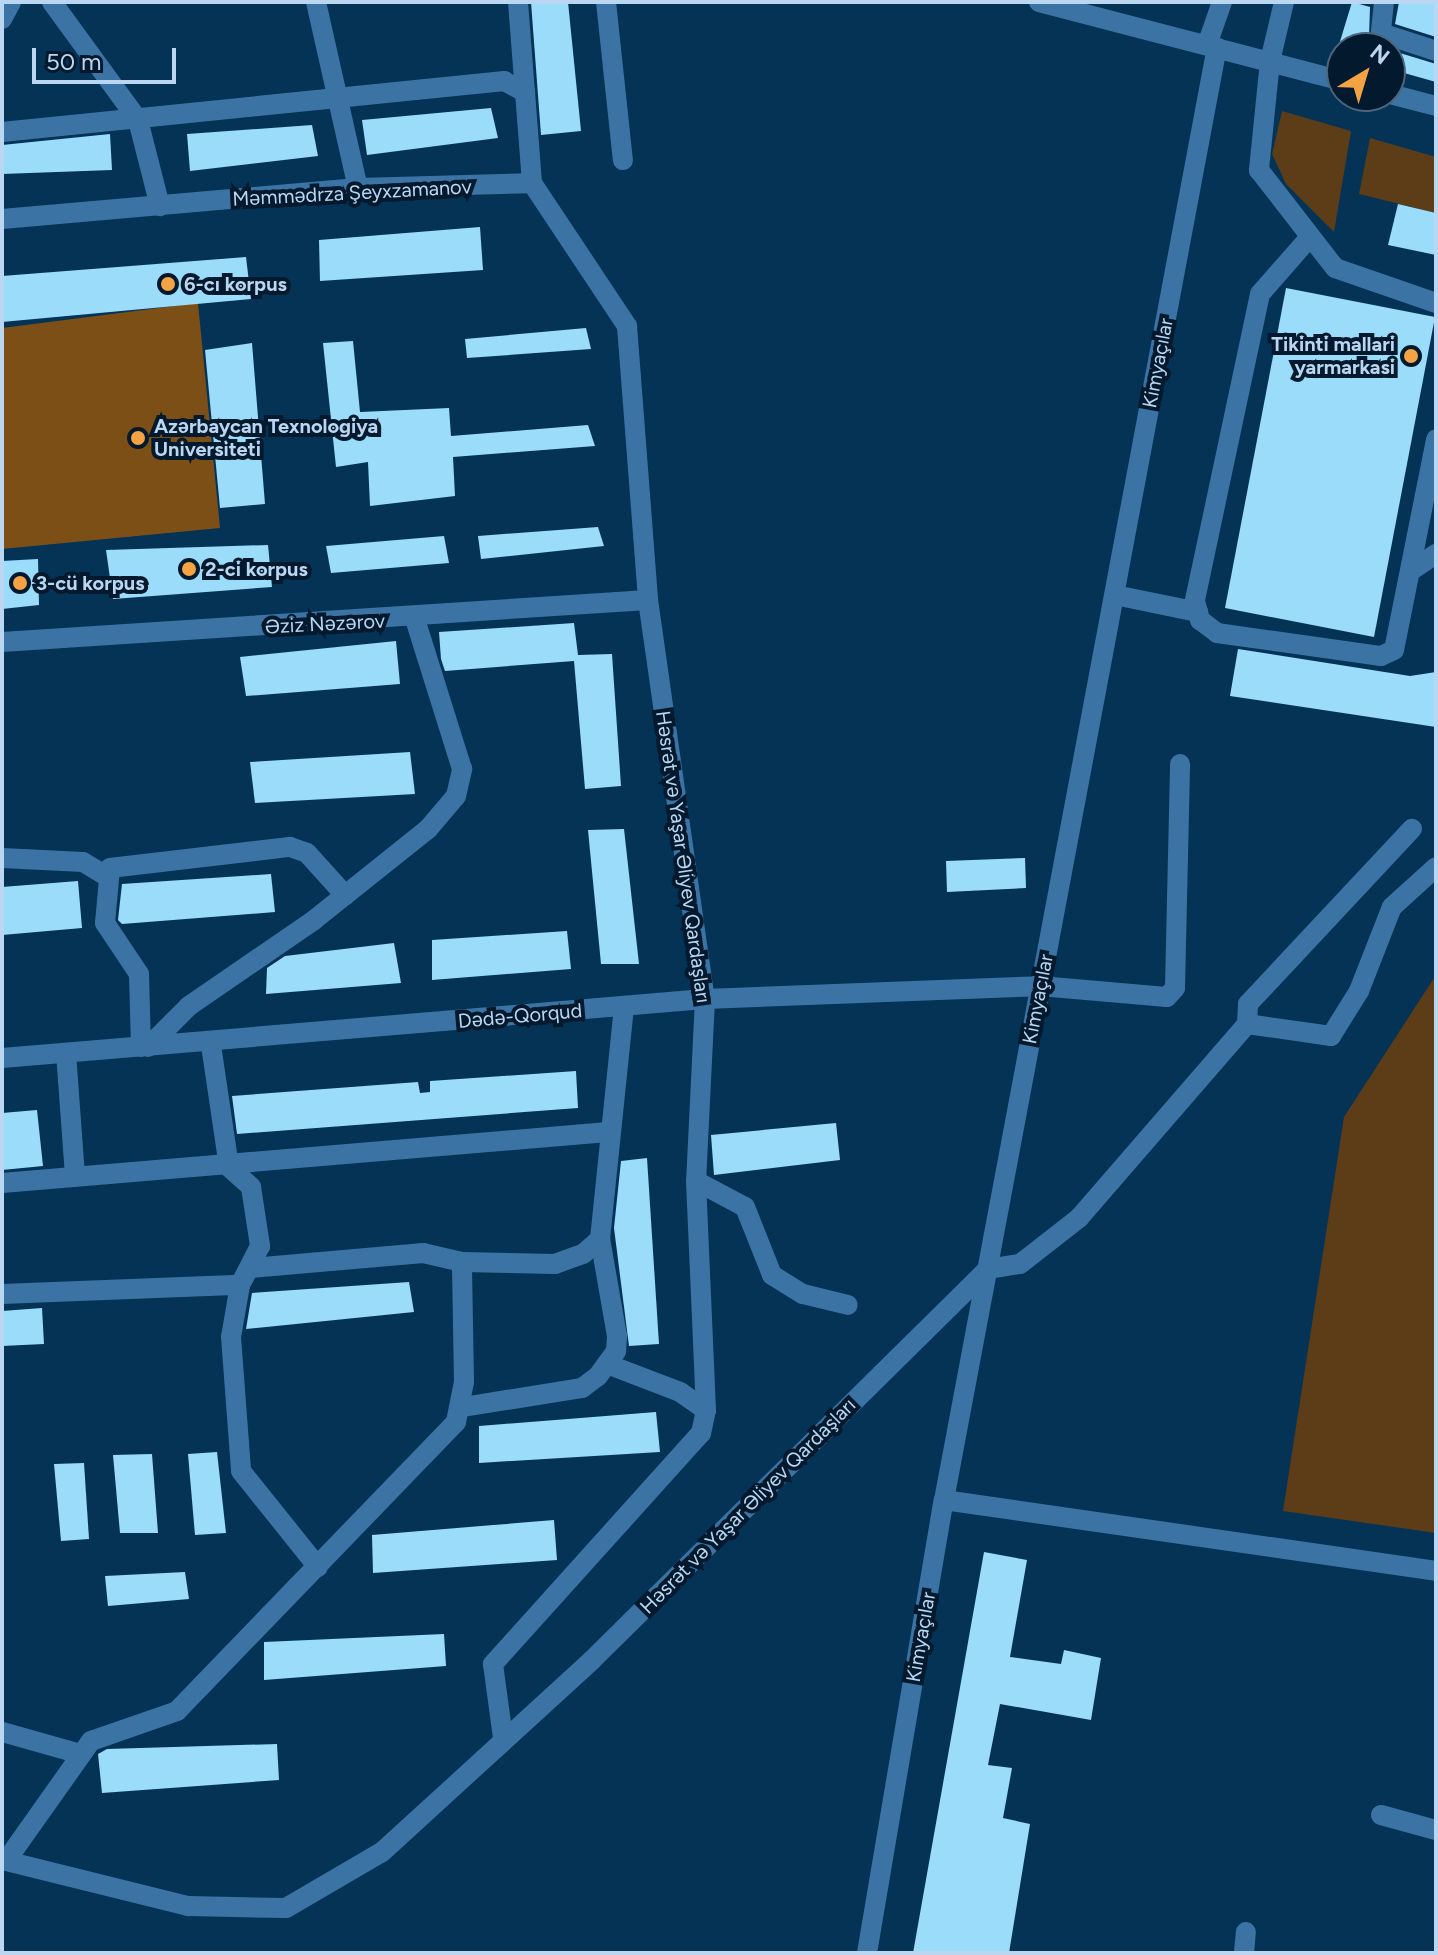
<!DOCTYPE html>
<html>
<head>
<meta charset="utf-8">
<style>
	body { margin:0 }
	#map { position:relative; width:1438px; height:1955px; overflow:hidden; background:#043356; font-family:Figtree,sans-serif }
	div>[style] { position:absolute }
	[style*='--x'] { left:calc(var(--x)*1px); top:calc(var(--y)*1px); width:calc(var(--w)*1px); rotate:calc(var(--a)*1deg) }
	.green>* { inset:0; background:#5d3d18 }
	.forest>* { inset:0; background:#7c4f17 }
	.building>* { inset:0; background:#9adcf9 }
	.minor>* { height:20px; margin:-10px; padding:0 10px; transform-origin:10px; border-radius:10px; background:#3b74a4 }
	.dots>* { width:22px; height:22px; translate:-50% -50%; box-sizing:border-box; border:4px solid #031a2e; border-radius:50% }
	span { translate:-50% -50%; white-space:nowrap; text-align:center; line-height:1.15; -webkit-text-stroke:8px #031a2e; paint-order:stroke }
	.street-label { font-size:20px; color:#bad6f1 }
	.poi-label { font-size:20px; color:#bad6f1; font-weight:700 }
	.left { translate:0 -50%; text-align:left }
	.right { translate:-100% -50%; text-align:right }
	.frame { position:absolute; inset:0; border:4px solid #bad6f1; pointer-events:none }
	.north { position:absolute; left:1326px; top:32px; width:80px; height:80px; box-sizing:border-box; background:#031a2e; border:2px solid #4c657c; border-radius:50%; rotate:38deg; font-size:22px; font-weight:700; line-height:32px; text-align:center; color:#bad6f1 }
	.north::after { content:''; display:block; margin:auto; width:28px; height:36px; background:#f4a344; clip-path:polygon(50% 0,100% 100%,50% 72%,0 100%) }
	.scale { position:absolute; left:32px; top:48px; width:144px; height:36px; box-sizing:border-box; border:4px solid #bad6f1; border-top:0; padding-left:10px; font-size:24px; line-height:28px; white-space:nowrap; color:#bad6f1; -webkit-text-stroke:6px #031a2e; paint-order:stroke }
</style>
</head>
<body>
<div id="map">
	<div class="green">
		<div style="clip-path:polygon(1282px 111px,1351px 131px,1334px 232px,1286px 184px,1272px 154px)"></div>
		<div style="clip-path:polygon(1370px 138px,1436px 157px,1436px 213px,1359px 194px)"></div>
		<div style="clip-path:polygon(1436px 975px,1436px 1533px,1283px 1511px,1344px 1117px)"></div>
	</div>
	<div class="forest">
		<div style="clip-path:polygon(198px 303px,220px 528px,2px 549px,2px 328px)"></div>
	</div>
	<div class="building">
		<div style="clip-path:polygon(531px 2px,568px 2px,581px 131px,541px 135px)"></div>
		<div style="clip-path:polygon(1352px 2px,1370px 7px,1369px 37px,1385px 48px,1338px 48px)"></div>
		<div style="clip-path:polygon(1399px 2px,1436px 2px,1436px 37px,1395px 24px)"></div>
		<div style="clip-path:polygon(1390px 50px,1436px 64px,1436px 82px,1390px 69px)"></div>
		<div style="clip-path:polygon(491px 108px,498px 138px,367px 155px,362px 120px)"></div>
		<div style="clip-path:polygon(312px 125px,318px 156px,190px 171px,187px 134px)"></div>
		<div style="clip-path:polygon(110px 134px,112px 170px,2px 174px,2px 145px)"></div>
		<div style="clip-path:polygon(1398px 204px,1436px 213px,1436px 255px,1388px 245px)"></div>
		<div style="clip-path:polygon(480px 227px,483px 270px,320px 281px,319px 240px)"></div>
		<div style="clip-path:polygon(246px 257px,251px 299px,2px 322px,2px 276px)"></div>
		<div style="clip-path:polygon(1286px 288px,1435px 317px,1374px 637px,1225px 608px)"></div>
		<div style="clip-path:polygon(586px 328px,591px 349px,467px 358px,465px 339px)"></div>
		<div style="clip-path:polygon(353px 341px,360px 412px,449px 408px,451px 436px,588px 425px,595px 446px,453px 457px,455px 496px,370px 506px,368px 462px,336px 467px,323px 343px)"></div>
		<div style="clip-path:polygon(252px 343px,265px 504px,220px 508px,205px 350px)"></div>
		<div style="clip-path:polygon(598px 527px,604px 546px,481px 559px,478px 536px)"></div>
		<div style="clip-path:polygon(444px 536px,449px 563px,331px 573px,326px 546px)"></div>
		<div style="clip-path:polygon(268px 545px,272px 587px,113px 599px,106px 550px)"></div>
		<div style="clip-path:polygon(38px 559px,39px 605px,2px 609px,2px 561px)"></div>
		<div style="clip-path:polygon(574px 623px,578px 655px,612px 654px,621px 786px,585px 789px,574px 661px,445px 671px,441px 659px,439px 632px)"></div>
		<div style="clip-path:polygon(396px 641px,400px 684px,246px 696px,240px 657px)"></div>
		<div style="clip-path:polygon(1238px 649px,1410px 676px,1436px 672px,1436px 727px,1230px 696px)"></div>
		<div style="clip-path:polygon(410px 752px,415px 794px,255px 803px,250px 762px)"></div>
		<div style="clip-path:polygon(624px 829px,639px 964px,601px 964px,588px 830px)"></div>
		<div style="clip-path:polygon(1025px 858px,1026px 888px,947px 892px,946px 861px)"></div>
		<div style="clip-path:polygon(271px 874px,275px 912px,122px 924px,118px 920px,122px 884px)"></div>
		<div style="clip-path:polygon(78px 881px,82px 928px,2px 935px,2px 887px)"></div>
		<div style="clip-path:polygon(567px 931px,571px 969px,432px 980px,432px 940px)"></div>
		<div style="clip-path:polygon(394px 943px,401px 983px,266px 994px,267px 968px,285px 956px)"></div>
		<div style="clip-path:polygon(576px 1071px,578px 1108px,237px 1134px,232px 1096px,418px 1082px,420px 1093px,430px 1092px,430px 1081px)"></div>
		<div style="clip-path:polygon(37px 1110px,43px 1166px,2px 1170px,2px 1113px)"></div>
		<div style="clip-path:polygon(836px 1123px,840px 1160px,714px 1175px,711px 1135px)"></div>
		<div style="clip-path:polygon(647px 1158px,659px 1344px,629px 1346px,614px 1228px,621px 1161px)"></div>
		<div style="clip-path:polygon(409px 1282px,414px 1312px,246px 1329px,252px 1293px)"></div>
		<div style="clip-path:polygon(42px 1308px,44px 1344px,2px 1346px,2px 1311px)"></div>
		<div style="clip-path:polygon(656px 1412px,660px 1452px,479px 1463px,479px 1426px)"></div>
		<div style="clip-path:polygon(217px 1452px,226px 1533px,195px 1535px,188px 1454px)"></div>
		<div style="clip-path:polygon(152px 1454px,158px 1533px,120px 1533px,113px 1455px)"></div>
		<div style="clip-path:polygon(84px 1463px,89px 1539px,61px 1541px,54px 1464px)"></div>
		<div style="clip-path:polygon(554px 1520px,557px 1560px,373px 1573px,372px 1535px)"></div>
		<div style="clip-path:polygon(984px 1552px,1027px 1560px,1010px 1657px,1061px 1664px,1064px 1650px,1101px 1658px,1091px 1720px,1000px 1704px,988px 1765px,1012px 1768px,1003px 1818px,1030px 1824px,1009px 1953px,913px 1953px)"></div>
		<div style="clip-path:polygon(185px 1572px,189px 1599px,108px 1606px,105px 1576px)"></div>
		<div style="clip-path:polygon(444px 1634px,446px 1666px,264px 1680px,264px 1642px)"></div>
		<div style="clip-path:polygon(277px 1744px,279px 1780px,102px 1793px,98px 1754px,107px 1749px)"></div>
	</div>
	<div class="minor">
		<div style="--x:52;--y:2;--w:146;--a:53.9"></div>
		<div style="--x:138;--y:120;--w:89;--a:75.7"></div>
		<div style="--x:316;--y:2;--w:191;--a:77.3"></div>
		<div style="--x:518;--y:2;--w:90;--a:85.6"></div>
		<div style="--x:606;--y:2;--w:159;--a:83.9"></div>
		<div style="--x:1039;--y:2;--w:313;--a:14.6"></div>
		<div style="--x:1284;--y:2;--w:61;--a:103.3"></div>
		<div style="--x:1270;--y:61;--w:110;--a:95.8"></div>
		<div style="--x:1259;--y:170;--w:124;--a:52.2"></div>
		<div style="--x:1335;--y:268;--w:107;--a:19.1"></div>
		<div style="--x:1384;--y:2;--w:31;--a:96"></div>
		<div style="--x:1381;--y:33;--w:58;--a:18.1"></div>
		<div style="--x:2;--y:19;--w:19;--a:-62"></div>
		<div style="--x:1207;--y:45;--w:46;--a:-70.8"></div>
		<div style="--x:1390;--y:94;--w:48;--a:14.6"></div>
		<div style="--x:2;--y:132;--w:505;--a:-5.8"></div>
		<div style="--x:504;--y:81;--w:24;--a:28"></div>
		<div style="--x:525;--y:92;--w:91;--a:85.6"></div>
		<div style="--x:2;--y:219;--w:357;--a:-5"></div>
		<div style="--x:358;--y:188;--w:174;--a:-1.6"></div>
		<div style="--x:532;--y:183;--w:172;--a:56.4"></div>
		<div style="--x:627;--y:326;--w:275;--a:85.6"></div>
		<div style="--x:648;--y:600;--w:403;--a:81.9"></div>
		<div style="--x:705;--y:999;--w:182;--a:92.8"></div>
		<div style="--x:696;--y:1181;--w:229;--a:87.5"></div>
		<div style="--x:706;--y:1410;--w:24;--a:102"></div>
		<div style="--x:701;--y:1433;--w:311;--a:132"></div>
		<div style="--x:493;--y:1664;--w:75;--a:82.3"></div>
		<div style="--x:1309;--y:238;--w:74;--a:131.2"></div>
		<div style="--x:1260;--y:294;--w:314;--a:102"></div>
		<div style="--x:1195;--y:601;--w:20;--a:75"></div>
		<div style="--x:1200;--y:620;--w:21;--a:37"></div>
		<div style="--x:1217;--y:633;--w:166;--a:8"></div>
		<div style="--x:1381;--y:656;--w:14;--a:-25"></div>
		<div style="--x:1394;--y:650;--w:215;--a:-78.7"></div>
		<div style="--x:1412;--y:570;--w:29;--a:-34"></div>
		<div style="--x:1115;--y:595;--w:85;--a:11.6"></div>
		<div style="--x:2;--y:642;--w:647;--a:-3.72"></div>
		<div style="--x:2;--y:858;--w:81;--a:2.8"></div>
		<div style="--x:83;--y:862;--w:27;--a:31"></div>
		<div style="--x:1247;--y:1024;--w:85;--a:8.1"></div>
		<div style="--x:1331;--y:1036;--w:53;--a:-58.1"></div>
		<div style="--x:1359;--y:991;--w:90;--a:-68.6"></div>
		<div style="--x:1392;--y:907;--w:59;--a:-42.3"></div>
		<div style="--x:211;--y:1045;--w:123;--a:81.6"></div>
		<div style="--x:229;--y:1167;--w:30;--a:42"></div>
		<div style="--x:251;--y:1187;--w:60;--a:81.3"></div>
		<div style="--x:260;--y:1246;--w:44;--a:117.1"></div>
		<div style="--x:240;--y:1285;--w:53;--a:99.8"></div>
		<div style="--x:231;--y:1337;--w:134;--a:85.7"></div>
		<div style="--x:241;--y:1471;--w:123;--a:51.3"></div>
		<div style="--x:141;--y:1047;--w:73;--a:-91.6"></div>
		<div style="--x:139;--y:974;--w:61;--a:-123.7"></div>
		<div style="--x:105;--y:923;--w:55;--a:-84.8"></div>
		<div style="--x:110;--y:868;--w:181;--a:-6.7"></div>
		<div style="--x:290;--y:847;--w:18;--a:19"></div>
		<div style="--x:307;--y:853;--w:57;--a:47.9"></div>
		<div style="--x:148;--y:1047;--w:58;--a:-45"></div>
		<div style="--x:189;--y:1006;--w:152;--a:-34.5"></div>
		<div style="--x:314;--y:920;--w:146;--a:-38.6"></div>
		<div style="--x:428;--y:829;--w:43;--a:-49.7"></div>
		<div style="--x:456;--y:796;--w:28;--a:-77"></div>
		<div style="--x:462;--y:769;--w:157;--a:-107.4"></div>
		<div style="--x:66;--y:1053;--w:124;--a:85.8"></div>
		<div style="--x:2;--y:1058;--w:705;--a:-4.8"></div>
		<div style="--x:705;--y:999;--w:335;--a:-2.2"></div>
		<div style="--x:1040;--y:986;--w:127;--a:5"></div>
		<div style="--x:1167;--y:997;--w:12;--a:-48"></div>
		<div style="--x:1175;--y:988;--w:224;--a:-88.7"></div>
		<div style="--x:696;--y:1181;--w:55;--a:28"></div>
		<div style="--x:745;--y:1207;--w:73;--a:68.3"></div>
		<div style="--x:772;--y:1275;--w:36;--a:32"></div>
		<div style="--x:803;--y:1294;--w:46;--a:13.7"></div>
		<div style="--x:2;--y:1183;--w:608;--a:-4.81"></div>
		<div style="--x:251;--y:1268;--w:173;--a:-5"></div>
		<div style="--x:423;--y:1253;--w:40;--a:13"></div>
		<div style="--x:2;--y:1294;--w:238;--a:-2.2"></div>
		<div style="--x:607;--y:1364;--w:78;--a:21"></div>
		<div style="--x:680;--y:1392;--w:32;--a:35"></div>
		<div style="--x:463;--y:1407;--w:121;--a:-9.1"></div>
		<div style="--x:582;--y:1388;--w:20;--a:-37"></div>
		<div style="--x:598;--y:1376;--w:31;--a:-54"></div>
		<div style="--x:616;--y:1351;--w:15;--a:-86"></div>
		<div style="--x:617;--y:1336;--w:98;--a:-99.9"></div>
		<div style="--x:944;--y:1500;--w:497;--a:8.2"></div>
		<div style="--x:2;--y:1732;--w:82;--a:15.6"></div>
		<div style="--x:1381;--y:1815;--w:57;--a:15.3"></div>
		<div style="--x:2;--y:1860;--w:192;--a:13.9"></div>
		<div style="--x:188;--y:1906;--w:98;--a:1.2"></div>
		<div style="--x:286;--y:1908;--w:111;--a:-30.3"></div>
		<div style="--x:382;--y:1852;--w:283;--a:-42.4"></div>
		<div style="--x:591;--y:1661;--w:558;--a:-44.64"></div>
		<div style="--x:988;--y:1269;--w:32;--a:-9"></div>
		<div style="--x:1020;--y:1264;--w:75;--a:-37.9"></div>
		<div style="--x:1079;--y:1218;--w:257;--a:-49.1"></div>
		<div style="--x:1247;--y:1024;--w:20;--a:-87"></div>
		<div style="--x:1248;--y:1004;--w:240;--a:-46.9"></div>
		<div style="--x:6;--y:1861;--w:147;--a:-54.7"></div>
		<div style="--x:91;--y:1741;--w:91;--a:-19.2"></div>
		<div style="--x:177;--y:1711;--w:402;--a:-46"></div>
		<div style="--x:456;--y:1422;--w:41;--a:-78.7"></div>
		<div style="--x:464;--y:1382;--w:120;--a:-91"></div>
		<div style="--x:462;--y:1262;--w:93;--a:1.2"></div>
		<div style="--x:555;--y:1264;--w:30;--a:-20"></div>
		<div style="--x:583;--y:1254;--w:23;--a:-41"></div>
		<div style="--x:600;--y:1239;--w:234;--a:-84.1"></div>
		<div style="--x:867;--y:1953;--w:459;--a:-80.4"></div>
		<div style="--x:944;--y:1500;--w:1478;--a:-79.36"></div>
		<div style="--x:1244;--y:1953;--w:21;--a:-85"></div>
	</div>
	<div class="dots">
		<div style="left:168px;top:284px;background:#f4a344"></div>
		<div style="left:1411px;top:356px;background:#f4a344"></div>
		<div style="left:138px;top:438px;background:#f4a344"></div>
		<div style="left:189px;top:569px;background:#f4a344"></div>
		<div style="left:20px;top:583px;background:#f4a344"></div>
	</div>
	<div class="street-label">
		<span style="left:352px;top:193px;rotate:-3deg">Məmmədrza Şeyxzamanov</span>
		<span style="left:1158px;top:363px;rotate:-79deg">Kimyaçılar</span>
		<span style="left:325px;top:624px;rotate:-3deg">Əziz Nəzərov</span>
		<span style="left:683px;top:857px;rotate:82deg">Həsrət və Yaşar Əliyev Qardaşları</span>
		<span style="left:1038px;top:999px;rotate:-79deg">Kimyaçılar</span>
		<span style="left:520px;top:1016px;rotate:-5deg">Dədə-Qorqud</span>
		<span style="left:748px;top:1506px;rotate:-45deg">Həsrət və Yaşar Əliyev Qardaşları</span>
		<span style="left:921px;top:1637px;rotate:-80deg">Kimyaçılar</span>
	</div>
	<div class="poi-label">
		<span class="left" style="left:184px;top:284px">6-cı korpus</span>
		<span class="right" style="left:1395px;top:356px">Tikinti mallari<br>yarmarkasi</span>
		<span class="left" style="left:154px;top:438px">Azərbaycan Texnologiya<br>Universiteti</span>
		<span class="left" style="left:205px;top:569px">2-ci korpus</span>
		<span class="left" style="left:36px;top:583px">3-cü korpus</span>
	</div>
	<div class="frame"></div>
	<div class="north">N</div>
	<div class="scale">50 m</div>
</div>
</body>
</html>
